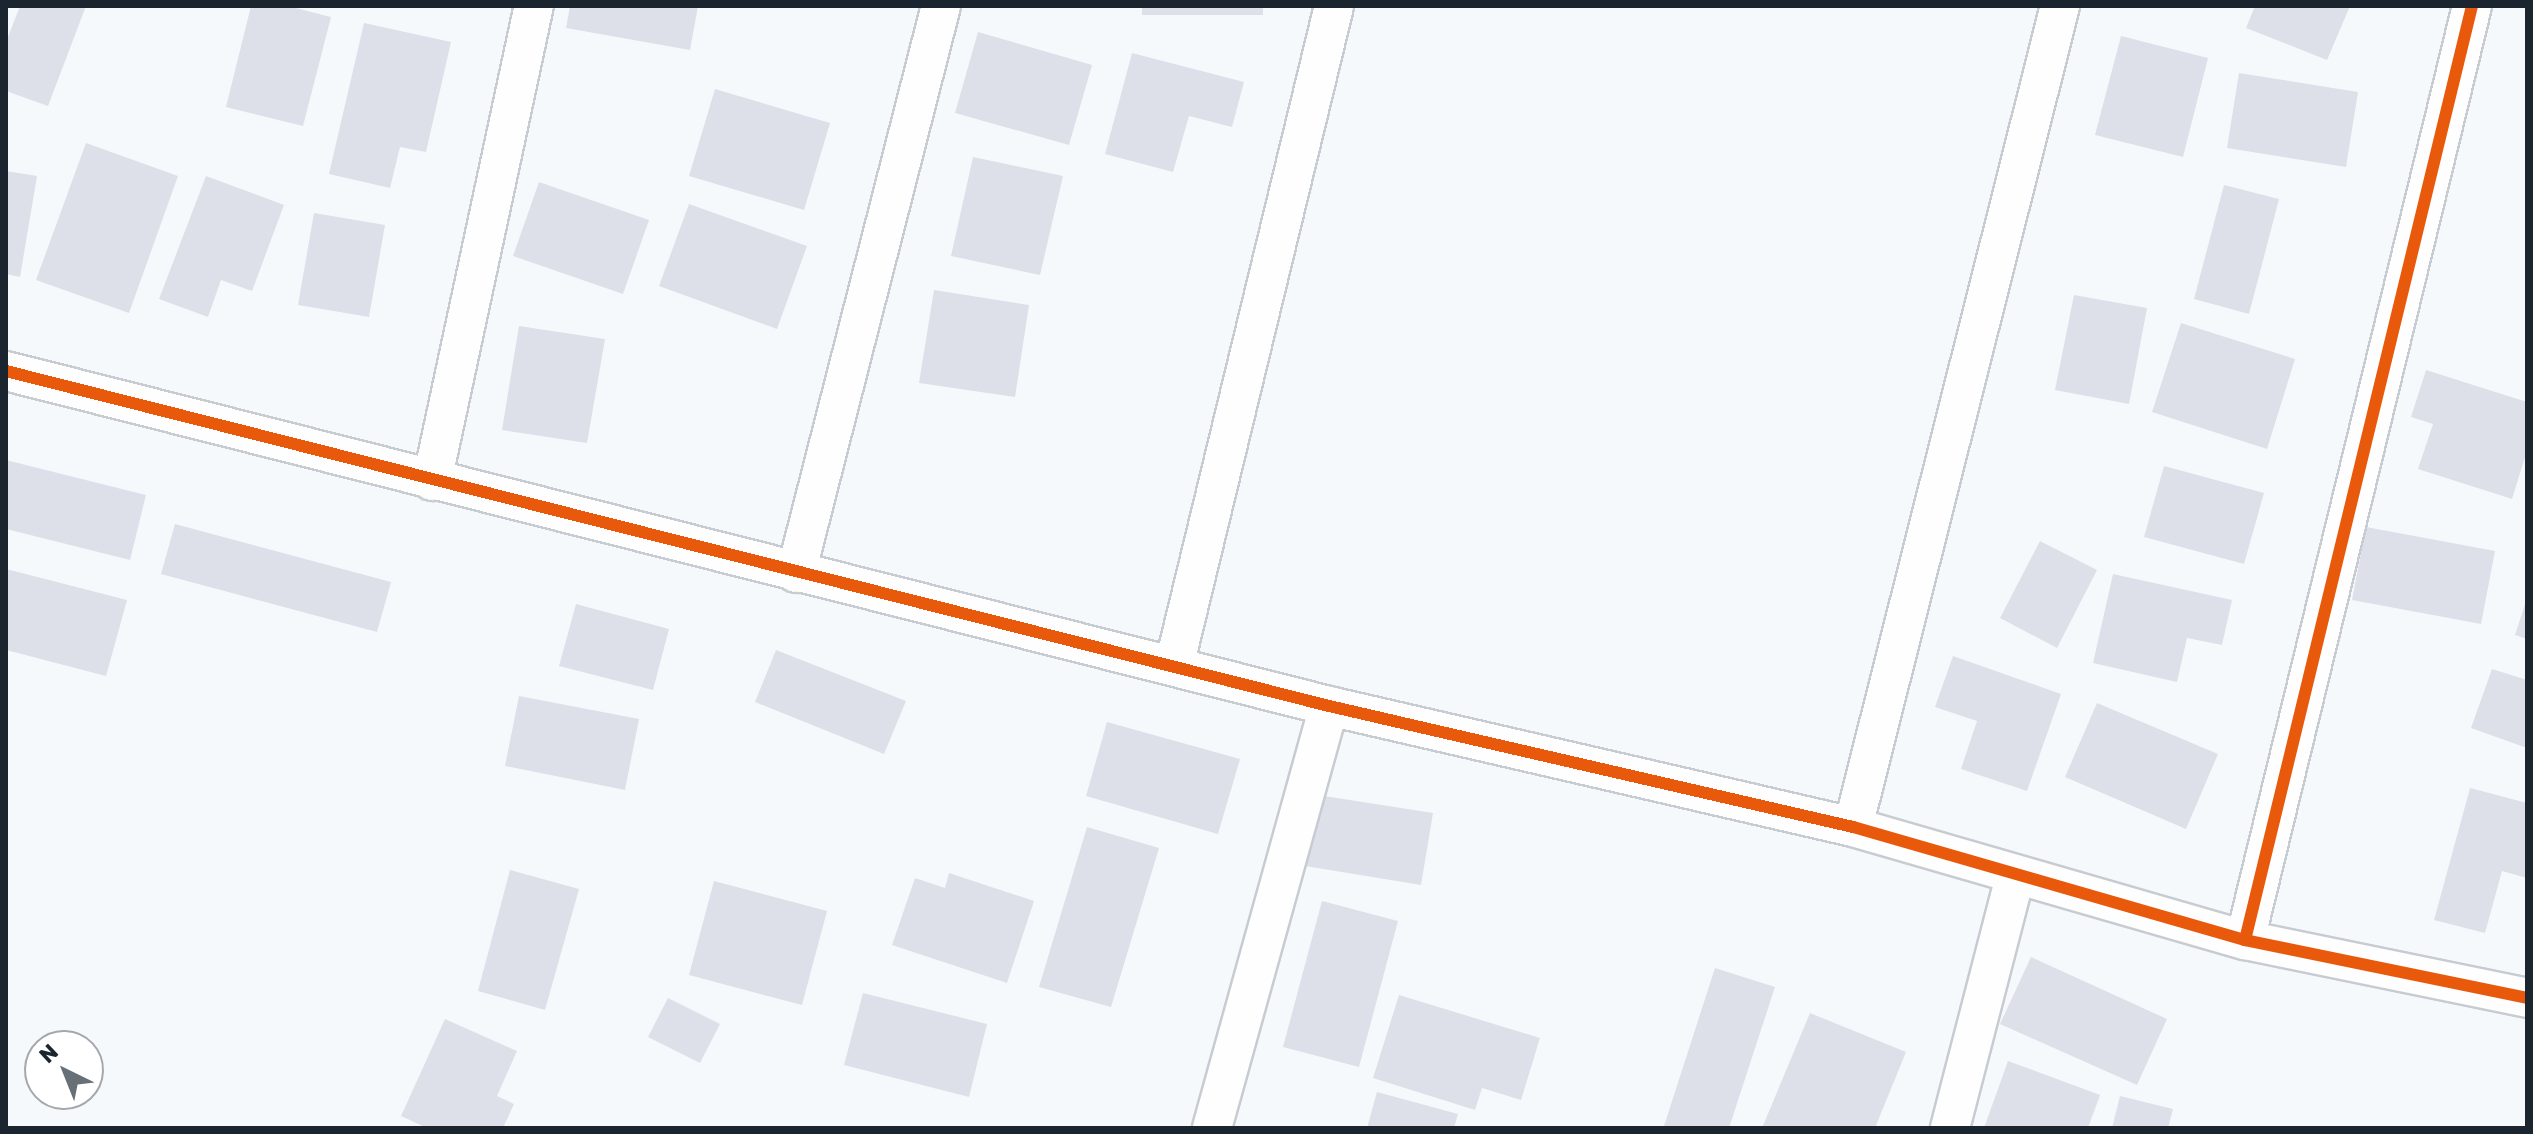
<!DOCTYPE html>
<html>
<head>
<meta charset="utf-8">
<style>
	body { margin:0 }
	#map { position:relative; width:2533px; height:1134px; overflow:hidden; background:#f6f9fc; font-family:Rubik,sans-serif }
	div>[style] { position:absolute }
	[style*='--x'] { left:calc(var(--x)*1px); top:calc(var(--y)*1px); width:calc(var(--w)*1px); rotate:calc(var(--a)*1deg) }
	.building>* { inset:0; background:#dde0e8 }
	.roads { filter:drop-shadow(2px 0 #c6ccd2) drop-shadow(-2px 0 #c6ccd2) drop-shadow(0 2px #c6ccd2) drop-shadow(0 -2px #c6ccd2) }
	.minor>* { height:38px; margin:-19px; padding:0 19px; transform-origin:19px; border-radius:19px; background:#fefeff }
	.cycleway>* { height:12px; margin:-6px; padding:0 6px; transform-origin:6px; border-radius:6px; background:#e8590c }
	span { translate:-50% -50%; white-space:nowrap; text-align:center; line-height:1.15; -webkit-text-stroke:6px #fff; paint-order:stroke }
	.frame { position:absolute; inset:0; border:8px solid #1a252f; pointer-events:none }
	.north { position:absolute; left:24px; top:1030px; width:80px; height:80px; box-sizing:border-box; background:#fff; border:2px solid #a3a8ac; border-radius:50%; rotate:317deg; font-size:22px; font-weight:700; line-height:32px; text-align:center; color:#1a252f }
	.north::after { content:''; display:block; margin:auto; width:28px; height:36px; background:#676f77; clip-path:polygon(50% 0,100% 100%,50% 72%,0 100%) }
</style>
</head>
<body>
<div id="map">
	<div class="building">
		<div style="clip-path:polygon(20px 6px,86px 6px,48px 106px,6px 91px,6px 42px)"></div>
		<div style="clip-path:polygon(251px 6px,288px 6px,331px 17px,303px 126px,226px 107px)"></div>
		<div style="clip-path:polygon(570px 6px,698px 6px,690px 50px,566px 28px)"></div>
		<div style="clip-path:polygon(1142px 6px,1263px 6px,1263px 15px,1142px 15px)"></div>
		<div style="clip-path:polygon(2255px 6px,2350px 6px,2327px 60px,2246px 28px)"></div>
		<div style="clip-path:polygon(364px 23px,451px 42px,426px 152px,400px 147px,390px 188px,329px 174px)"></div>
		<div style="clip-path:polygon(978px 32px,1092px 65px,1069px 145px,955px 113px)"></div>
		<div style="clip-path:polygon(2121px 36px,2208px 58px,2183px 157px,2095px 135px)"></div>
		<div style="clip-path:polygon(1132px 53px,1244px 82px,1232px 127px,1189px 116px,1173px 172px,1105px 154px)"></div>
		<div style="clip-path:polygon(2239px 73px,2358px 92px,2346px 167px,2227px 148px)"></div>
		<div style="clip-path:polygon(715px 89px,830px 123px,804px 210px,689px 176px)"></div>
		<div style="clip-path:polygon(86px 143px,178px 176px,129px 313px,36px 280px)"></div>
		<div style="clip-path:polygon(973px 157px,1063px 176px,1040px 275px,951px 256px)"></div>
		<div style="clip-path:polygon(6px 171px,37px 176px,20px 277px,6px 274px)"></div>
		<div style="clip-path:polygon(206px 176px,284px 205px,252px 291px,221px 280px,208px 317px,159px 299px)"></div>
		<div style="clip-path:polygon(539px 182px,649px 220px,623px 294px,513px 256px)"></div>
		<div style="clip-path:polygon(2224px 185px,2279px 199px,2249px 314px,2194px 299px)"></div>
		<div style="clip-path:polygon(689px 204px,807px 246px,777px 329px,659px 286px)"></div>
		<div style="clip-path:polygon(314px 213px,385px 225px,369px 317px,298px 305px)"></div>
		<div style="clip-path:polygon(934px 290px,1029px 305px,1015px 397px,919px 383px)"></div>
		<div style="clip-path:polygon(2074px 295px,2147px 308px,2129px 404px,2055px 390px)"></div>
		<div style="clip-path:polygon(2181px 323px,2295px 359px,2267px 449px,2152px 412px)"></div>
		<div style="clip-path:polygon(519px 326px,605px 339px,587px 443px,502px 430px)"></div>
		<div style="clip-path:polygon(2426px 370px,2527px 402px,2527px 451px,2512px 499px,2418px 469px,2433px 424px,2411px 417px)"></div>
		<div style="clip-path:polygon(6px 460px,146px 495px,130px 560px,6px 529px)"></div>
		<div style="clip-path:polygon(2164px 466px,2264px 493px,2244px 564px,2144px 537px)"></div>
		<div style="clip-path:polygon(175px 524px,391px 582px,377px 632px,161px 574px)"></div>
		<div style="clip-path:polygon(2366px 527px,2495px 551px,2481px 624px,2352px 600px)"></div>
		<div style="clip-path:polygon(2040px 541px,2097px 570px,2057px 648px,2000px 618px)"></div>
		<div style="clip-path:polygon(6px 569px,127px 600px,106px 676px,6px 650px)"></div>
		<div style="clip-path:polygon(2113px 574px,2232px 600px,2222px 645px,2187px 638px,2177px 682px,2093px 663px)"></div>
		<div style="clip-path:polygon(2526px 601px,2527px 601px,2527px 639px,2515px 635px)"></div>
		<div style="clip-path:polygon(576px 604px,669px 629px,653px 690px,559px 666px)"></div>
		<div style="clip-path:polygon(776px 650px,906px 701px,884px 754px,755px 702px)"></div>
		<div style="clip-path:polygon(1953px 656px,2061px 694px,2027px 791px,1961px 769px,1977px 721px,1935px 707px)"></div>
		<div style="clip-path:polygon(2492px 669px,2527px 680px,2527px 748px,2471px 728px)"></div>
		<div style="clip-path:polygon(519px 696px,639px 719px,625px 790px,505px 766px)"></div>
		<div style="clip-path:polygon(2097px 703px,2218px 754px,2186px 829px,2065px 777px)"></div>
		<div style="clip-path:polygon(1107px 722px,1240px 759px,1218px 834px,1086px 796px)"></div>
		<div style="clip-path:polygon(2470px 788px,2527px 803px,2527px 878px,2502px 871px,2485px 933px,2434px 920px)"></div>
		<div style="clip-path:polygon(1305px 793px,1433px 813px,1421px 885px,1293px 864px)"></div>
		<div style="clip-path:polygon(1087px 827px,1159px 848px,1111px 1007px,1039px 987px)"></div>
		<div style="clip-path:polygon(510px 870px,579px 889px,545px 1010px,478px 991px)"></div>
		<div style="clip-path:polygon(949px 873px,1034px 901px,1007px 983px,892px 945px,915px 878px,945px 888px)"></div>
		<div style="clip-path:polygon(714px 881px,827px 911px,802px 1005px,689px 975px)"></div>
		<div style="clip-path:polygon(1322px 901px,1398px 921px,1359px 1067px,1283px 1047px)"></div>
		<div style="clip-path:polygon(2031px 957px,2167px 1019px,2137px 1085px,2000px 1024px)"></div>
		<div style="clip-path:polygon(1715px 968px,1775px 987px,1729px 1128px,1669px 1128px,1664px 1126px)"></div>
		<div style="clip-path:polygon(863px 993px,987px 1024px,969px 1097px,844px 1065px)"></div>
		<div style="clip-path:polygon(1399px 995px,1540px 1038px,1521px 1100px,1482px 1088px,1475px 1110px,1373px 1078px)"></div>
		<div style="clip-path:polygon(668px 998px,720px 1024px,700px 1063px,648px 1037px)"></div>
		<div style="clip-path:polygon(1810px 1013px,1906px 1052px,1875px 1128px,1762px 1128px)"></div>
		<div style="clip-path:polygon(445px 1019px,517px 1051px,497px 1096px,514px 1104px,503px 1128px,427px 1128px,401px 1116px)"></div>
		<div style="clip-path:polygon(2008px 1061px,2100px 1095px,2088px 1128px,1984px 1128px)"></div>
		<div style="clip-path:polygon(1377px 1092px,1458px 1114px,1454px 1128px,1367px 1128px)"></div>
		<div style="clip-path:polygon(2120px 1096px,2173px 1109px,2168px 1128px,2112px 1128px)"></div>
	</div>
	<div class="roads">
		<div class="minor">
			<div style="--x:6;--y:371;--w:1365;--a:14.21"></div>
			<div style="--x:1329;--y:706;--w:538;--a:13"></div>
			<div style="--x:1853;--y:827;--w:408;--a:16.1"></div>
			<div style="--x:2245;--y:940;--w:288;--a:11.6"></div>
			<div style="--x:432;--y:481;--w:486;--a:-77.9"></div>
			<div style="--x:796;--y:573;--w:585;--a:-75.66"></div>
			<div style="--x:1174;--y:666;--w:679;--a:-76.37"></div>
			<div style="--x:1853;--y:827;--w:847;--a:-75.85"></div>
			<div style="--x:2245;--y:940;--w:961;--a:-76.34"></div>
			<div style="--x:1212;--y:1128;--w:438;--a:-74.5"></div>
			<div style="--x:1950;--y:1128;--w:260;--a:-75.5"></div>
		</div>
	</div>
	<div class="cycleway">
		<div style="--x:6;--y:371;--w:1365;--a:14.21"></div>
		<div style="--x:1329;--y:706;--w:538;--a:13"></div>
		<div style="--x:1853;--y:827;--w:408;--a:16.1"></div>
		<div style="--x:2245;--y:940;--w:288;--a:11.6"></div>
		<div style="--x:2245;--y:940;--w:961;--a:-76.34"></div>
	</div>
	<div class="frame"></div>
	<div class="north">N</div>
</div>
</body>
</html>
